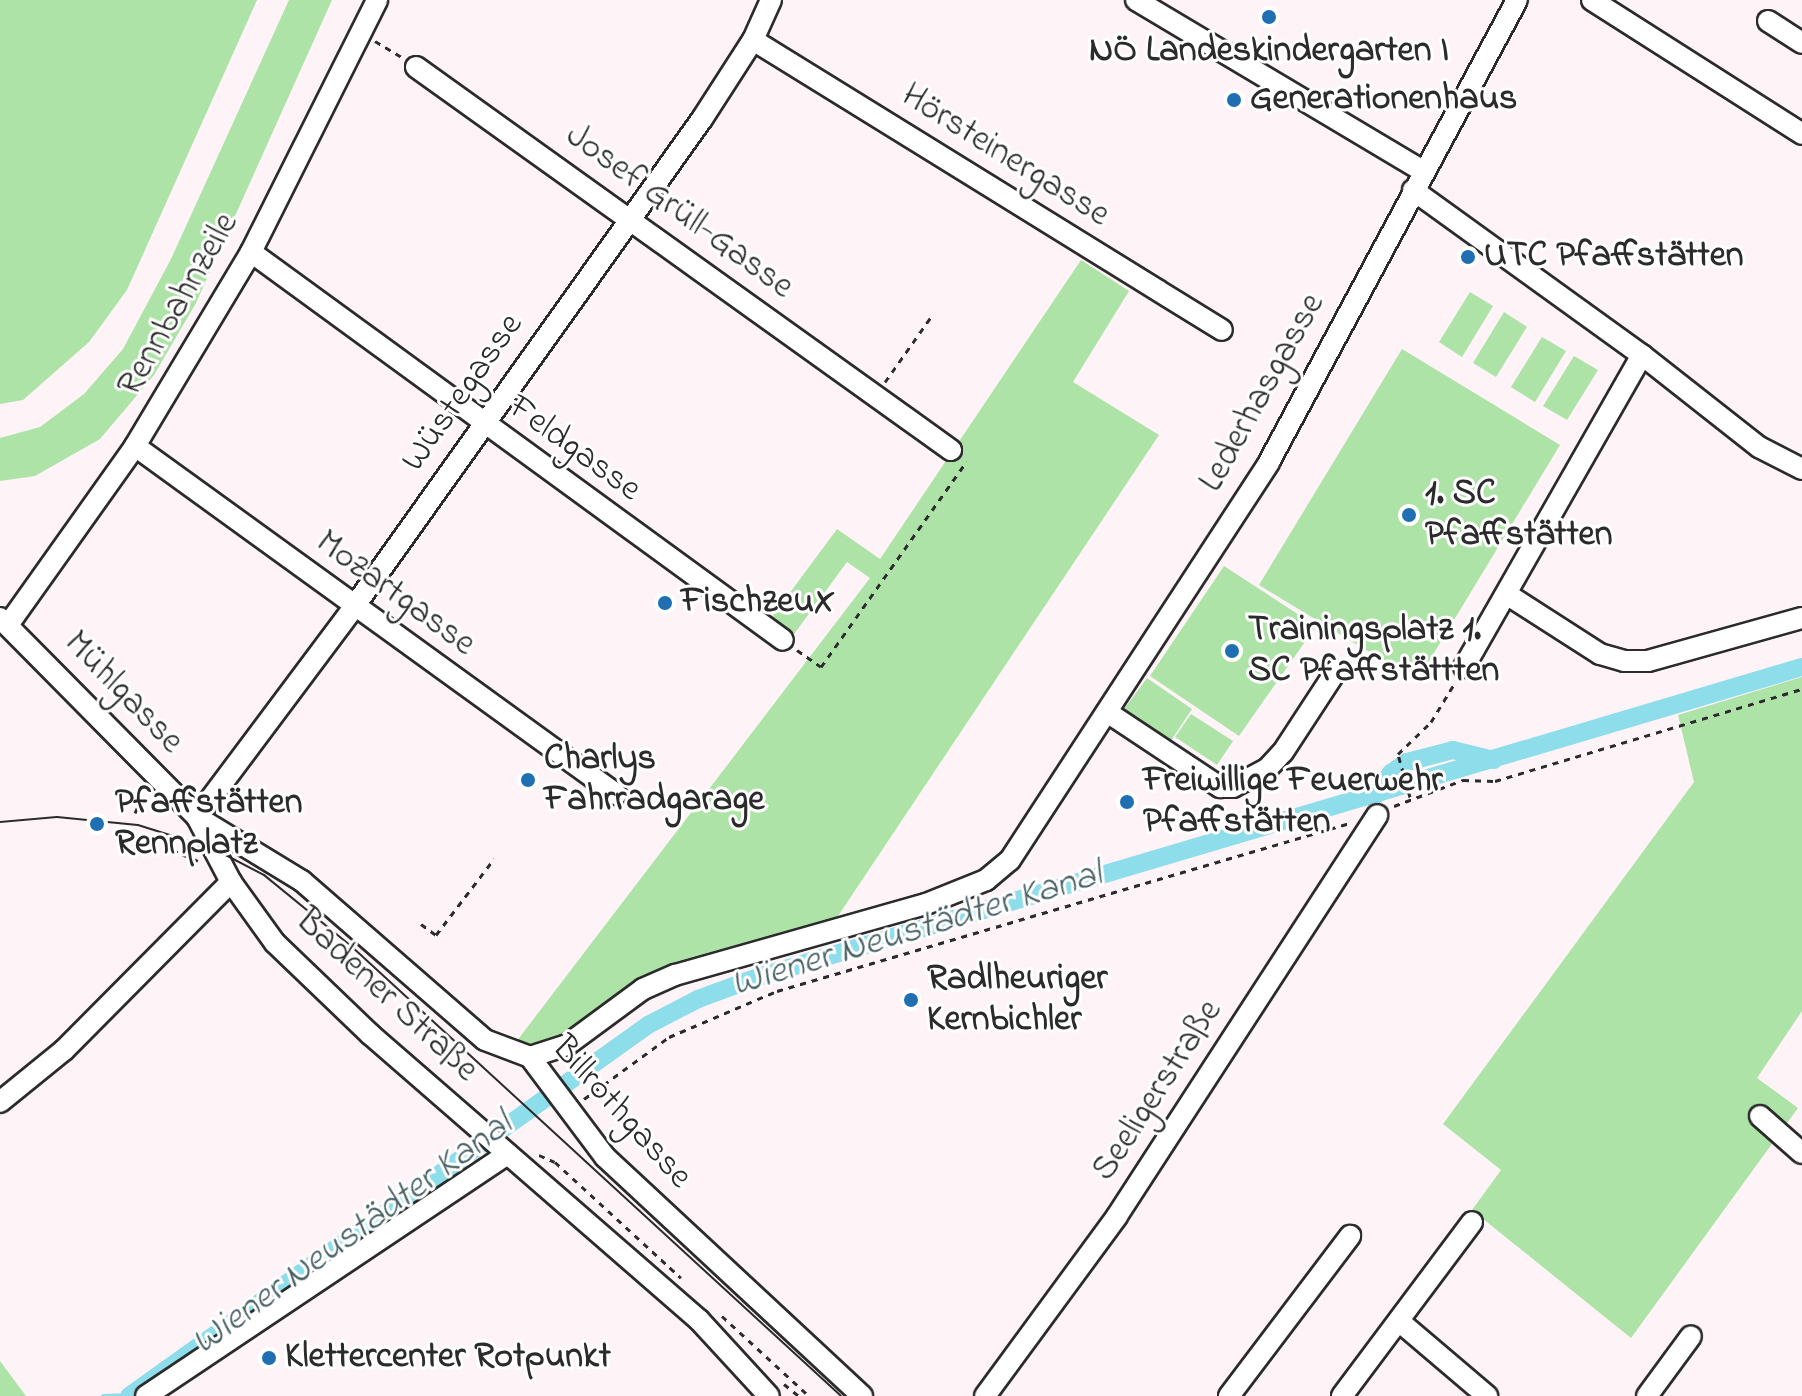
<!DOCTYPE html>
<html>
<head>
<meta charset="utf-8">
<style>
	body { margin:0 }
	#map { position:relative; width:1802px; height:1396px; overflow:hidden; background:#fef3f7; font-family:"Indie Flower",sans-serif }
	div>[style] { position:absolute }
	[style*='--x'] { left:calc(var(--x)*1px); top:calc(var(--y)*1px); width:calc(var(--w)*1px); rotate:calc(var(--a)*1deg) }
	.green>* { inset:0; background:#ade3a7 }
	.stream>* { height:5px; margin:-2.5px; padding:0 2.5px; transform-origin:2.5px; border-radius:2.5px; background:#8dddea }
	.canal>* { height:18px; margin:-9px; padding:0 9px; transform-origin:9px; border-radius:9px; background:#8dddea }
	.path>* { height:3px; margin-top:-1.5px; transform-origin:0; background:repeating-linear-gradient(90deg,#2b2b2b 0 6px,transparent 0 12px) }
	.roads { filter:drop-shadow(2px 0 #2b2b2b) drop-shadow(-2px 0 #2b2b2b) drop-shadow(0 2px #2b2b2b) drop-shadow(0 -2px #2b2b2b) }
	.minor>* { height:20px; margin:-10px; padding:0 10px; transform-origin:10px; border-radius:10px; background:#fff }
	.tram>* { height:2px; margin:-1px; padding:0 1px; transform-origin:1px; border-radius:1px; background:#2b2b2b }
	.dots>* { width:22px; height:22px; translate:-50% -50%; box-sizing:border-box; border:4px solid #fff; border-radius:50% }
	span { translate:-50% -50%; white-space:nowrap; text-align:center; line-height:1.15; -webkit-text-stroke:6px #fff; paint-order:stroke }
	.poi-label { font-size:36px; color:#2b2b2b; font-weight:700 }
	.left { translate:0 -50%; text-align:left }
	.street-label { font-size:36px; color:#2b2b2b }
	.water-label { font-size:38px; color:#486064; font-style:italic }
</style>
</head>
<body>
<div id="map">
	<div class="green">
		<div style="clip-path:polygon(0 0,257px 0,127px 290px,89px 342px,23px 400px,0 404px)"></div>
		<div style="clip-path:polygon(289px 0,332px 0,196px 303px,154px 375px,100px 439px,35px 476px,0 481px,0 438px,40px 427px,84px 394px,123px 349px,171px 259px)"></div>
		<div style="clip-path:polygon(1081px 260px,1129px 291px,1073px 382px,1159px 435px,834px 922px,652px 976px,585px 1024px,545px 1044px,516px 1042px,870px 578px,847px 562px,794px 634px,772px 617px,837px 529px,880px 559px)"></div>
		<div style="clip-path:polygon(1470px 292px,1493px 306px,1462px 357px,1439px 342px)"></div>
		<div style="clip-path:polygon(1504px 312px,1527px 327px,1496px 377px,1473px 363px)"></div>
		<div style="clip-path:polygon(1542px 337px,1566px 351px,1535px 402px,1511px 387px)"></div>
		<div style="clip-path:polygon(1402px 349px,1560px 445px,1417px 681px,1259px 585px)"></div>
		<div style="clip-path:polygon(1574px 356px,1598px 370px,1567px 420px,1543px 406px)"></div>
		<div style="clip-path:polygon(1224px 566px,1316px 626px,1239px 736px,1150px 676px)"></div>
		<div style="clip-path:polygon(1802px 677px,1802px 1011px,1757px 1078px,1798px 1108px,1631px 1338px,1472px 1210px,1501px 1170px,1443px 1124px,1694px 782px,1678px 715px)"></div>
		<div style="clip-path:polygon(1147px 678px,1192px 709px,1170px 742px,1124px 709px)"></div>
		<div style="clip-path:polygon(1191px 714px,1233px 741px,1217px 765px,1175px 737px)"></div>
		<div style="clip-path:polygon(0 1361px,26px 1396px,0 1396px)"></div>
	</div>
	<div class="stream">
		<div style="--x:103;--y:1396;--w:27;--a:-2"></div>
	</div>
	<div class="canal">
		<div style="--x:1376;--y:795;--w:27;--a:-56"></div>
		<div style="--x:1391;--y:773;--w:19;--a:-35"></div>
		<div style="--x:1407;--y:762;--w:48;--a:-14.6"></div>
		<div style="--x:1453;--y:750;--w:42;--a:13.7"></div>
		<div style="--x:129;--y:1396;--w:638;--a:-35.56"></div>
		<div style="--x:648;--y:1025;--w:56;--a:-27.5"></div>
		<div style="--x:698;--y:999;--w:64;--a:-20.1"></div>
		<div style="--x:758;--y:977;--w:1089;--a:-16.54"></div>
	</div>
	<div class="path">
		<div style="--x:375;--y:41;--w:33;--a:31"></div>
		<div style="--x:885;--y:382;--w:80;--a:-54.7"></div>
		<div style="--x:797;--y:650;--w:29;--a:35"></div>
		<div style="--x:821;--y:667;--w:252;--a:-54.7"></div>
		<div style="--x:1410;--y:797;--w:45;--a:-105.6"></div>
		<div style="--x:1398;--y:754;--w:46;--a:-44.1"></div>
		<div style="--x:1431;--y:722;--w:48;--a:-58.6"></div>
		<div style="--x:1394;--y:806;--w:74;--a:-20.6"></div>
		<div style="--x:1463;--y:780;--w:32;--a:2"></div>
		<div style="--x:1495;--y:781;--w:320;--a:-16.7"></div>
		<div style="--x:135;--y:813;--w:24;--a:-66"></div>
		<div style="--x:172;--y:850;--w:28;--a:23"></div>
		<div style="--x:421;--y:924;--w:19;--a:36"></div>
		<div style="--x:436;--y:935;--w:96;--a:-52.7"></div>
		<div style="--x:584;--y:1099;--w:105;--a:-36.1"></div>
		<div style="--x:669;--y:1037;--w:117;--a:-23.1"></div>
		<div style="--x:777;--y:991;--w:597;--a:-16.34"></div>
		<div style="--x:539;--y:1155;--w:17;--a:24"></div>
		<div style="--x:555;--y:1162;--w:171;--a:42.6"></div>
		<div style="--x:722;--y:1316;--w:118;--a:42.6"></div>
		<div style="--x:784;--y:1384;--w:19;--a:39"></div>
	</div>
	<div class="roads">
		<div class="minor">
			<div style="--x:1136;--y:0;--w:334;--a:30.8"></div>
			<div style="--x:1592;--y:0;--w:249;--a:32.5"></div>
			<div style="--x:1768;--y:21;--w:40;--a:32.9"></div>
			<div style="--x:753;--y:40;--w:551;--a:31.73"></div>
			<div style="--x:416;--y:67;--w:658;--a:35.6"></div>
			<div style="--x:1413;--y:190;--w:282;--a:35.8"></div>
			<div style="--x:1642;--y:355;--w:149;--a:38.2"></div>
			<div style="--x:1759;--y:447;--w:48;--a:27.1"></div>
			<div style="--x:251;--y:252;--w:658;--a:36.1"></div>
			<div style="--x:135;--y:446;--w:594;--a:35.89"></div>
			<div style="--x:1508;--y:595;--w:109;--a:32.7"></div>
			<div style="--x:1600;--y:654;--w:25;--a:16"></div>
			<div style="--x:1624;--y:661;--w:24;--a:0"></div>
			<div style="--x:1648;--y:661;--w:160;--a:-15.6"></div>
			<div style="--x:0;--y:618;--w:280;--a:45.3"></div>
			<div style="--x:197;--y:817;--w:73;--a:62.4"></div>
			<div style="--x:231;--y:882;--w:75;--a:54.2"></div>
			<div style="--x:275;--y:943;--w:132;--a:43.8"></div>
			<div style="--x:370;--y:1034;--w:436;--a:41"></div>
			<div style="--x:699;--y:1320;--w:103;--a:47.4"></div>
			<div style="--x:8;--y:625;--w:219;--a:-54.6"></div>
			<div style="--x:135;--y:446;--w:226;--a:-59.1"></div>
			<div style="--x:251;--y:252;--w:282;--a:-63.4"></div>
			<div style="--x:1464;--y:667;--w:359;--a:-60.3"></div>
			<div style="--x:1107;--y:712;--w:136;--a:33.6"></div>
			<div style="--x:1220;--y:787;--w:13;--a:0"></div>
			<div style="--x:1233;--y:787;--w:38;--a:-28"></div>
			<div style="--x:1267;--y:769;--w:23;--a:-47"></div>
			<div style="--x:1283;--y:752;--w:97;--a:-56.8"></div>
			<div style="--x:197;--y:817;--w:262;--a:-53.2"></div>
			<div style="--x:354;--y:607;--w:599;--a:-54.51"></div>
			<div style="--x:702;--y:119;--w:94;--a:-57.2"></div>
			<div style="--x:753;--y:40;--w:44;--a:-65.8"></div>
			<div style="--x:197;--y:817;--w:123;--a:31.4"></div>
			<div style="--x:302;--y:881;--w:242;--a:41"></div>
			<div style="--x:485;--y:1040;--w:48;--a:20.7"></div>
			<div style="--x:530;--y:1057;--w:125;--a:53.1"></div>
			<div style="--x:605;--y:1157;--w:351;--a:42.9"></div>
			<div style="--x:530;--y:1057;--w:39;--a:-18"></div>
			<div style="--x:567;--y:1045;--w:94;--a:-36.4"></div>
			<div style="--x:643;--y:989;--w:35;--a:-24"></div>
			<div style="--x:675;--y:975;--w:261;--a:-15.8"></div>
			<div style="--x:926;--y:904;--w:65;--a:-21.8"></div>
			<div style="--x:986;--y:880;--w:31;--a:-40"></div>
			<div style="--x:1010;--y:860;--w:475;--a:-56.9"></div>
			<div style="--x:1269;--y:462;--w:524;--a:-61.77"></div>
			<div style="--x:0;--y:1102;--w:82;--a:-39.1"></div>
			<div style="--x:64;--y:1050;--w:237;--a:-45.2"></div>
			<div style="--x:1760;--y:1116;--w:56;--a:41.4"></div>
			<div style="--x:1399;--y:1321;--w:116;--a:40.4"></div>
			<div style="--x:146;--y:1396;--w:435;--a:-33.8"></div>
			<div style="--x:985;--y:1396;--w:223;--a:-53.7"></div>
			<div style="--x:1117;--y:1216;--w:478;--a:-57"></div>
			<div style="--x:1229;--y:1396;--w:201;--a:-52.9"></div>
			<div style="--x:1342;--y:1396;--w:217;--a:-53.2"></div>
			<div style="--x:1647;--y:1396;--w:74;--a:-53.7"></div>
		</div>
	</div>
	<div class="tram">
		<div style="--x:0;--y:822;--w:57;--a:-5"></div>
		<div style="--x:57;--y:817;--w:81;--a:5.6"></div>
		<div style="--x:138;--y:825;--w:80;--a:17.5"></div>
		<div style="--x:214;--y:849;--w:56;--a:27.5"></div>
		<div style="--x:264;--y:875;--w:112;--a:39.2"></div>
		<div style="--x:351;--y:946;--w:665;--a:42.56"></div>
	</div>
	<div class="dots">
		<div style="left:1269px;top:17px;background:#1f6fb2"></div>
		<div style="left:1234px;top:100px;background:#1f6fb2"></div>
		<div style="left:1468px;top:257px;background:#1f6fb2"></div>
		<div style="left:1409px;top:515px;background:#1f6fb2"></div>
		<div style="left:665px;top:603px;background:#1f6fb2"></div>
		<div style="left:1232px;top:651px;background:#1f6fb2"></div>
		<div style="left:528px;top:780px;background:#1f6fb2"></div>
		<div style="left:1127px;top:802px;background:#1f6fb2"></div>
		<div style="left:97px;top:824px;background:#1f6fb2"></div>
		<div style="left:911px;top:1000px;background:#1f6fb2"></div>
		<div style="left:269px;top:1358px;background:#1f6fb2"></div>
	</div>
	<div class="poi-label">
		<span style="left:1269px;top:52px">NÖ Landeskindergarten I</span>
		<span class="left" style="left:1250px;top:100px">Generationenhaus</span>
		<span class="left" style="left:1484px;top:257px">UTC Pfaffstätten</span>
		<span class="left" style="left:1425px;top:515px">1. SC<br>Pfaffstätten</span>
		<span class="left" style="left:681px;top:603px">FischzeuX</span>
		<span class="left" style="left:1248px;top:651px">Trainingsplatz 1.<br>SC Pfaffstättten</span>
		<span class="left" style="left:544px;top:780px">Charlys<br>Fahrradgarage</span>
		<span class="left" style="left:1143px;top:802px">Freiwillige Feuerwehr<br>Pfaffstätten</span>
		<span class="left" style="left:115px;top:824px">Pfaffstätten<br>Rennplatz</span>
		<span class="left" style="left:927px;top:1000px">Radlheuriger<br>Kernbichler</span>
		<span class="left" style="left:285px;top:1358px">Klettercenter Rotpunkt</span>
	</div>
	<div class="street-label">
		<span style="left:1005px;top:156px;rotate:32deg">Hörsteinergasse</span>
		<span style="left:679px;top:212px;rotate:36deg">Josef Grüll-Gasse</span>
		<span style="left:179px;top:305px;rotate:-60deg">Rennbahnzeile</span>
		<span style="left:463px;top:393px;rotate:-55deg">Wüstegasse</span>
		<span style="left:1263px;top:393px;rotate:-61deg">Lederhasgasse</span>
		<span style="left:574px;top:449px;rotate:36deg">Feldgasse</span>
		<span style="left:395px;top:594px;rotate:36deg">Mozartgasse</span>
		<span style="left:123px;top:693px;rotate:46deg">Mühlgasse</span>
		<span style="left:386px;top:996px;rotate:43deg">Badener Straße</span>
		<span style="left:1158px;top:1091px;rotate:-57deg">Seeligerstraße</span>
		<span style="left:621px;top:1113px;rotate:48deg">Billrothgasse</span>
	</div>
	<div class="water-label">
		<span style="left:917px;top:931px;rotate:-17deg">Wiener Neustädter Kanal</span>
		<span style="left:353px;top:1235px;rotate:-36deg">Wiener Neustädter Kanal</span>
	</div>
</div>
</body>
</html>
